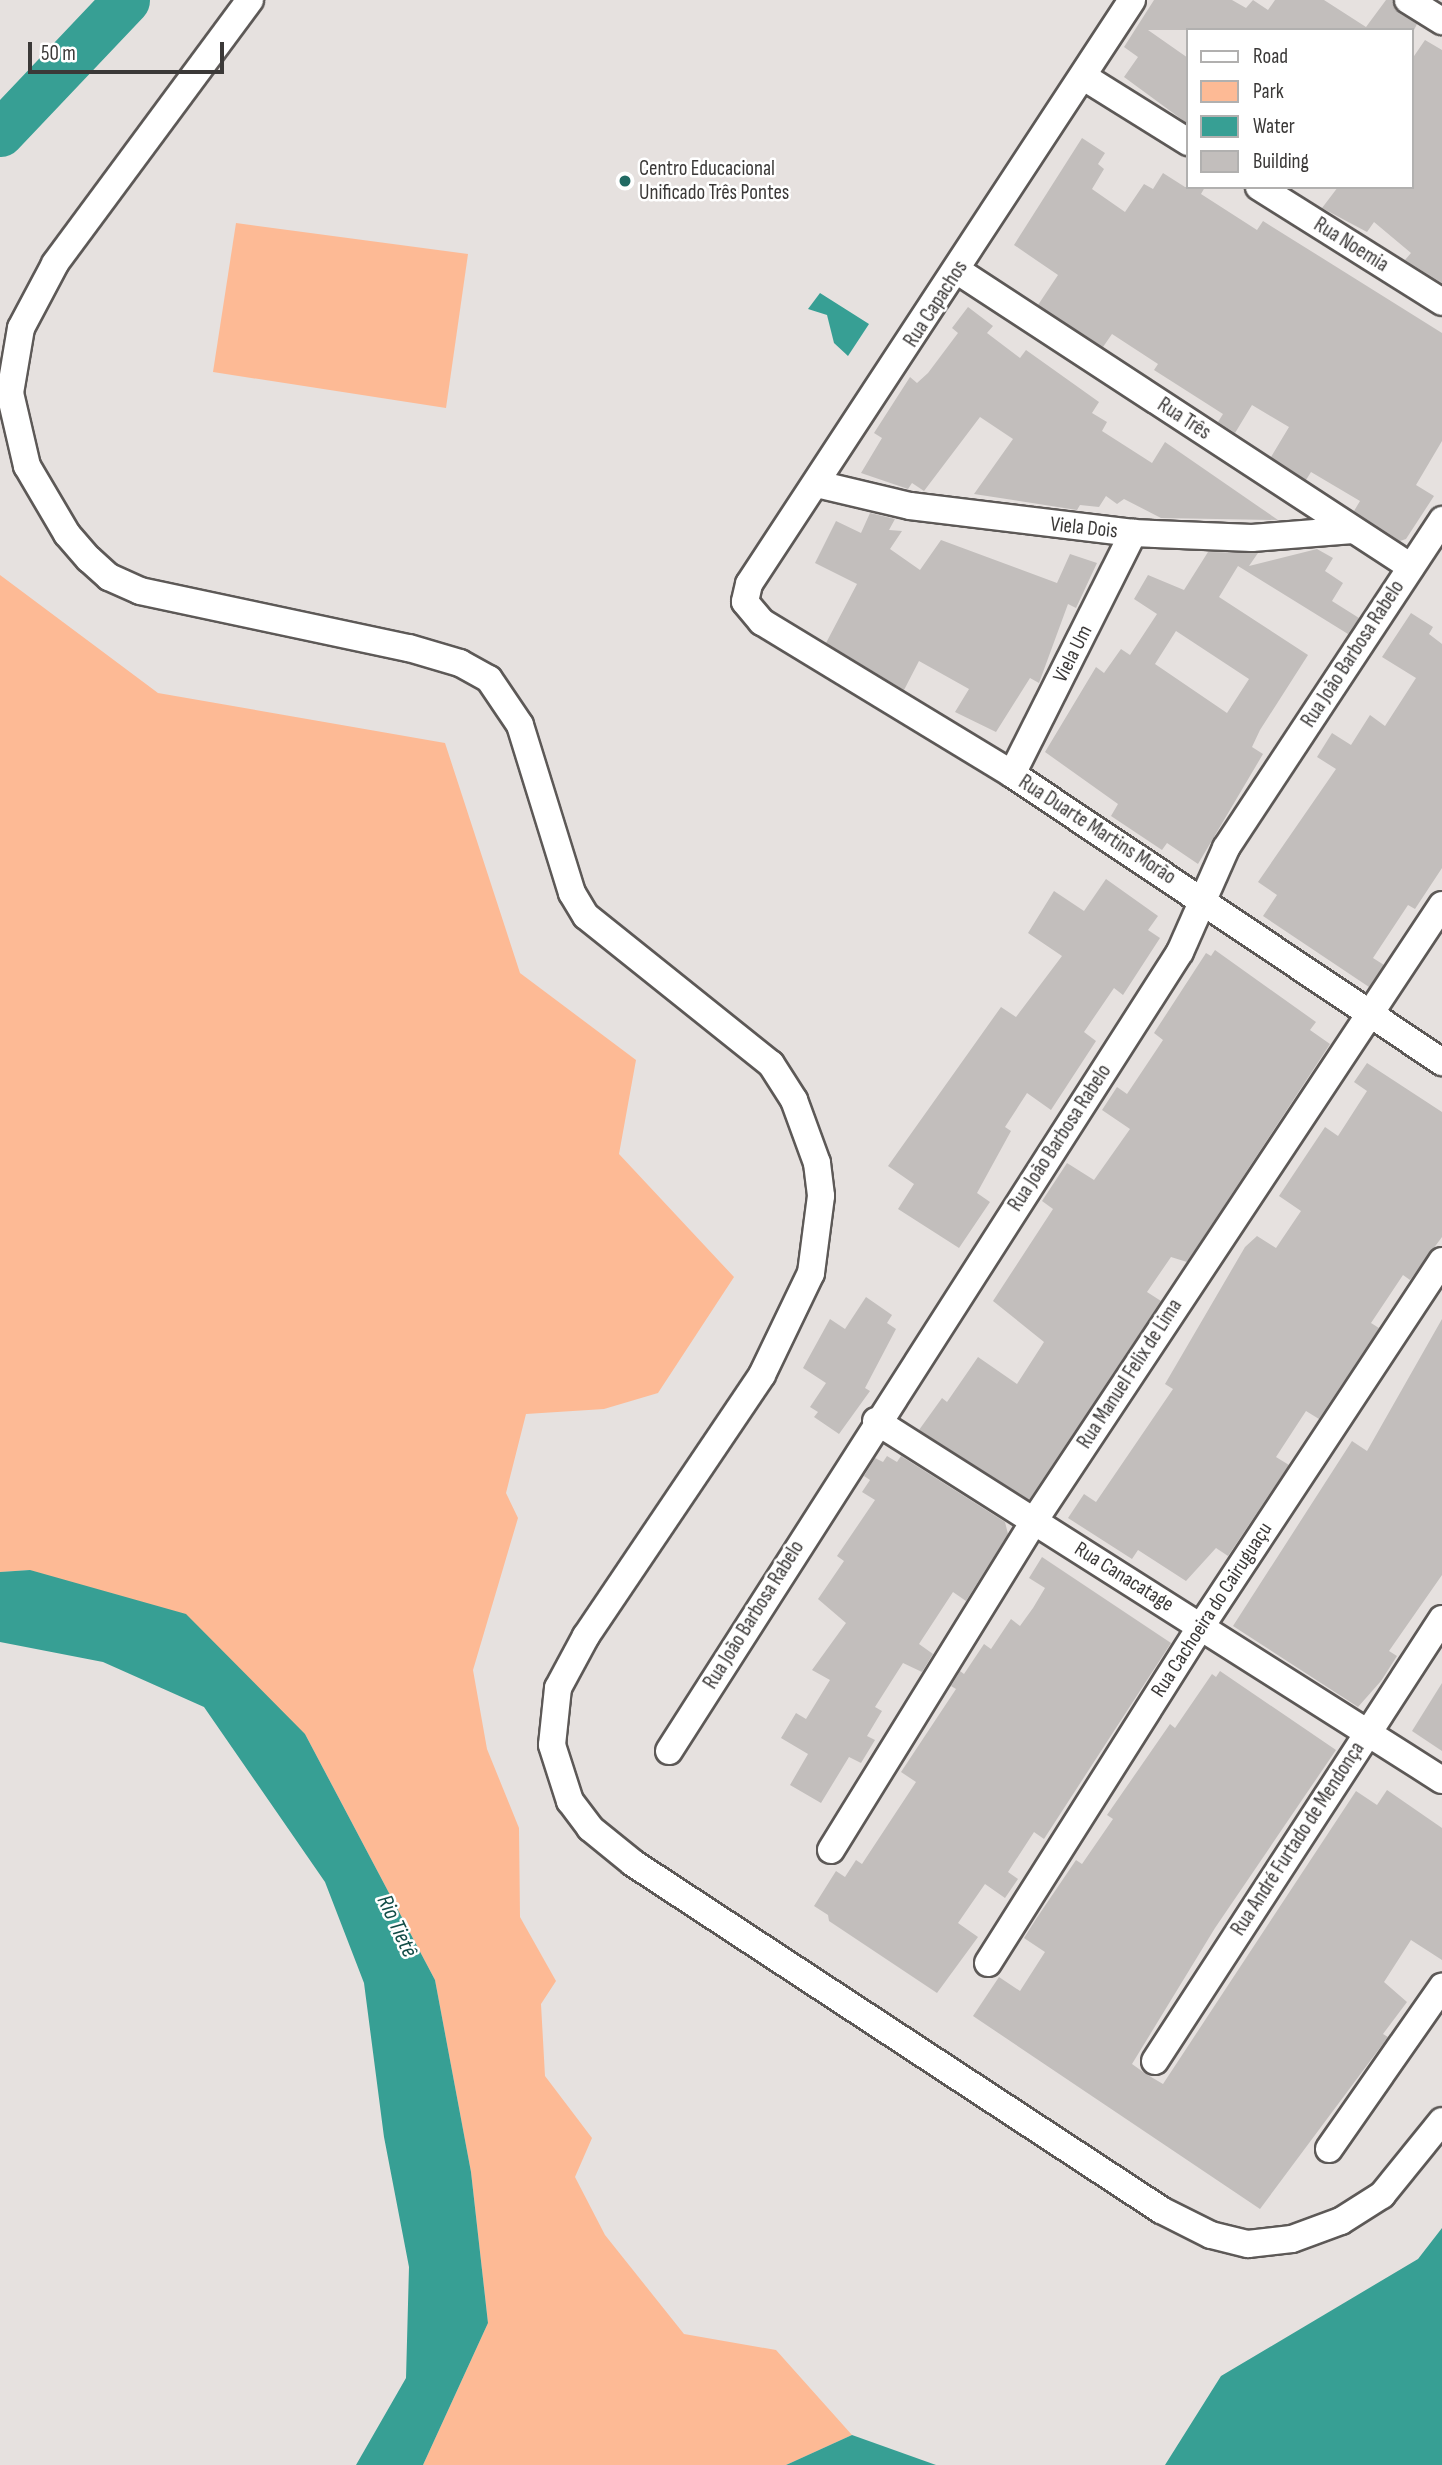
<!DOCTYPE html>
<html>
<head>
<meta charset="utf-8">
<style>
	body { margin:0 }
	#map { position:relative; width:1442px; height:2465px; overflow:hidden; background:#e6e1df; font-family:"Sofia Sans Condensed",sans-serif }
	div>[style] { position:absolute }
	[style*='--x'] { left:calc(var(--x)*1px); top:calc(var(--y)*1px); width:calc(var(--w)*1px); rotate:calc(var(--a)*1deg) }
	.green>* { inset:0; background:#fdba95 }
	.water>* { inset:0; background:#379f94 }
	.river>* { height:47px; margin:-23.5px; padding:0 23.5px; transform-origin:23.5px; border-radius:23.5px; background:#379f94 }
	.building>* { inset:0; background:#c2bebc }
	.roads { filter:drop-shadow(2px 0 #5d5957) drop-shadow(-2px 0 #5d5957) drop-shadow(0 2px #5d5957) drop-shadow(0 -2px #5d5957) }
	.minor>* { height:26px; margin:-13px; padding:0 13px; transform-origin:13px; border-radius:13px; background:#fff }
	.dots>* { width:19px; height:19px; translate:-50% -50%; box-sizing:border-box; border:4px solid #fff; border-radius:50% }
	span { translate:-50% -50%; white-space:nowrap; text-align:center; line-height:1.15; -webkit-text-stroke:5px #fff; paint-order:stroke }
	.poi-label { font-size:21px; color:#3b3938 }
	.left { translate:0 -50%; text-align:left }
	.street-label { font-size:21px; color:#3b3938 }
	.water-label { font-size:23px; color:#124d47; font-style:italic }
	.legend { position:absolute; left:1186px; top:28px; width:228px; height:161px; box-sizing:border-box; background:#fff; border:2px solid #b1b0af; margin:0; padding:9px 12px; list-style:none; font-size:21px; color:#3b3938 }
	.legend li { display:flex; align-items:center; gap:14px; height:35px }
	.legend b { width:35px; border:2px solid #b1b0af }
	.scale { position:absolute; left:28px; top:42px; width:196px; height:32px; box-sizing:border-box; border:4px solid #3b3938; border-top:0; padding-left:9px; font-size:21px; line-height:24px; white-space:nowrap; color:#3b3938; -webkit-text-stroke:5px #fff; paint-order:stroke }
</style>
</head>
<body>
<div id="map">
	<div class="green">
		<div style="clip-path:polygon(236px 223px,468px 254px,446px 408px,213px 372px)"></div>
		<div style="clip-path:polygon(0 575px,158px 693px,445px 743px,520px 973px,636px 1060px,619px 1154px,734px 1277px,658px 1393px,604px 1409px,526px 1414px,506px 1493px,518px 1518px,473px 1670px,487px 1749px,519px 1828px,520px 1917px,556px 1981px,541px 2004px,545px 2076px,592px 2138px,575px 2177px,605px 2235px,684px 2334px,776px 2350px,852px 2435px,786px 2465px,423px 2465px,488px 2323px,471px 2172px,435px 1980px,305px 1734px,30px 1570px,0 1572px)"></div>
	</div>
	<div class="water">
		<div style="clip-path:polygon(820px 293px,869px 324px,848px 356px,834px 343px,827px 315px,808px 309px)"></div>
		<div style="clip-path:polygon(30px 1570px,186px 1614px,305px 1734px,435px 1980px,471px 2172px,488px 2323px,423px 2465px,356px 2465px,406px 2378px,409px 2267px,384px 2137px,364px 1983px,325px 1882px,204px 1707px,103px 1662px,0 1642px,0 1572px)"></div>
		<div style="clip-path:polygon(1442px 2228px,1442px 2465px,1165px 2465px,1221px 2376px,1418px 2259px)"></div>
		<div style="clip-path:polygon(852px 2435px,936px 2465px,786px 2465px)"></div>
	</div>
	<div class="river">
		<div style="--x:0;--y:133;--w:183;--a:-46.5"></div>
	</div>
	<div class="building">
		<div style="clip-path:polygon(1154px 0,1232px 0,1246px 8px,1253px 0,1268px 10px,1275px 0,1324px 0,1366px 27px,1386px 0,1392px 0,1399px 13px,1417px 24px,1414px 30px,1148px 30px,1188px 58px,1188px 124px,1124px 77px,1138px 57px,1124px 47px)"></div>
		<div style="clip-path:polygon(1425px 40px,1442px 50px,1442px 283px,1405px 260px,1411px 253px,1374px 222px,1367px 232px,1322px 208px,1338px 187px,1412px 187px,1412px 59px)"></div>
		<div style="clip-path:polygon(1082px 138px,1105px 153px,1098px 164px,1104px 169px,1092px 189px,1125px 212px,1144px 184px,1153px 189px,1163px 173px,1185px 187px,1205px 187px,1201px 194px,1257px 230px,1263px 221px,1442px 333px,1442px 441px,1416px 485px,1434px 496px,1406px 539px,1400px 541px,1354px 511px,1360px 501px,1311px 472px,1306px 480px,1271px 457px,1289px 427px,1252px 405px,1235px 433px,1218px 422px,1223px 414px,1154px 370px,1158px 364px,1112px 334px,1103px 347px,1038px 305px,1058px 275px,1014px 245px)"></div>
		<div style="clip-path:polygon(968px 307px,993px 326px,987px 333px,1020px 358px,1026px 350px,1099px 402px,1092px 413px,1107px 422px,1102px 431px,1152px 463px,1165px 442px,1278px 520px,1161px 518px,1124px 499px,1117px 504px,1106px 496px,1099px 507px,1080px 505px,1077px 510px,974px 494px,1013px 439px,980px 417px,924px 491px,912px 483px,908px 489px,861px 473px,882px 438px,874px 433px,910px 377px,917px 383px,928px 373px,958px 333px,952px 328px)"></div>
		<div style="clip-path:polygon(870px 513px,895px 519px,889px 530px,902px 531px,890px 549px,920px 570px,941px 540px,1057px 583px,1070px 554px,1097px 563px,1076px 608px,1068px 604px,1039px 683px,1030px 678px,996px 732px,955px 712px,969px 689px,919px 661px,904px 690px,826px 643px,857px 584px,815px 563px,836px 521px,861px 533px)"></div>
		<div style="clip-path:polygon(evenodd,1317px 549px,1333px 558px,1325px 571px,1343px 583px,1332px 601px,1359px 618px,1348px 634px,1238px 566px,1219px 597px,1308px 655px,1260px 730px,1252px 747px,1263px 754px,1198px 864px,1167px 843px,1162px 850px,1111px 816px,1118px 804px,1045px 752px,1096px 667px,1104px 673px,1121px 649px,1130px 655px,1157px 614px,1134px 599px,1148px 575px,1184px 590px,1208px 552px,1258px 553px,1249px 566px,1317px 549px,1176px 631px,1249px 679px,1227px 713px,1155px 664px,1176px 631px)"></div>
		<div style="clip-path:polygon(1411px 613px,1433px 627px,1429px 634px,1442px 644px,1442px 868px,1415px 909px,1408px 905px,1373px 958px,1384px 965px,1369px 987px,1263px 916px,1277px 895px,1258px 882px,1336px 769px,1317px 757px,1332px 733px,1351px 745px,1370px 715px,1385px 726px,1416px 678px,1382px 657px)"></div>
		<div style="clip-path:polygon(1106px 879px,1158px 916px,1148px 930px,1160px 938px,1123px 995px,1114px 988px,1084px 1032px,1096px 1041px,1051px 1110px,1027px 1093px,1005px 1127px,1011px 1131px,977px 1193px,990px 1202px,959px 1248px,898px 1209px,914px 1184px,888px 1166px,1001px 1007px,1016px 1017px,1062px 956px,1028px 933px,1054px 891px,1084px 911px)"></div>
		<div style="clip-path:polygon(1215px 950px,1316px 1022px,1310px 1030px,1330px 1044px,1187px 1262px,1171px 1257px,1147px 1292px,1161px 1301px,1029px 1500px,919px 1430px,942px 1398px,947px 1402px,978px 1357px,1017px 1384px,1044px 1342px,993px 1301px,1053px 1209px,1042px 1201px,1067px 1163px,1094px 1180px,1130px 1129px,1102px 1110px,1117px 1087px,1127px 1094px,1163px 1040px,1154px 1033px,1206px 953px,1211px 956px)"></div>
		<div style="clip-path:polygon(1367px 1063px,1442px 1112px,1442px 1237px,1410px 1280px,1403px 1275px,1371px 1323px,1379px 1328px,1319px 1419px,1306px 1411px,1276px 1457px,1289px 1465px,1228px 1556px,1216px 1548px,1186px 1581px,1138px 1550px,1132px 1559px,1068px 1518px,1084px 1494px,1096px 1502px,1173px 1389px,1165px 1384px,1245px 1247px,1257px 1236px,1276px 1248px,1301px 1211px,1279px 1196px,1325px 1127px,1338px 1136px,1367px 1091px,1354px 1082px)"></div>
		<div style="clip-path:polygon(866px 1297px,892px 1315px,887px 1323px,896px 1329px,865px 1388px,870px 1391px,839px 1434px,814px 1417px,818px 1412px,810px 1407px,826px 1383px,803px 1368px,830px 1319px,845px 1329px)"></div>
		<div style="clip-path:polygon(1442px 1319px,1442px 1575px,1389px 1651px,1397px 1656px,1381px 1681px,1358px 1707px,1233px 1626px,1352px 1441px,1367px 1451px)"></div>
		<div style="clip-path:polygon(887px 1456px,897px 1462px,901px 1456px,1005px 1522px,1008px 1534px,966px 1601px,953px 1592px,919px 1644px,933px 1654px,922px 1672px,903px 1663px,875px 1707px,882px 1711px,867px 1736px,875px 1740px,861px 1763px,849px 1757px,821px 1803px,790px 1785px,808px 1754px,781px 1738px,796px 1713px,806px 1719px,830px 1680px,812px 1670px,846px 1623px,818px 1599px,844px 1561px,837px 1556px,875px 1500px,862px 1492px,870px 1480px,864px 1476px,875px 1458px,883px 1462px)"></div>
		<div style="clip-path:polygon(1042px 1557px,1171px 1643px,1044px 1839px,1034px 1832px,1008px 1872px,1018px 1879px,1005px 1898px,985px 1884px,958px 1923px,978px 1937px,937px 1993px,829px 1921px,828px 1915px,814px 1906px,836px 1871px,845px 1877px,856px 1860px,862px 1864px,916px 1782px,901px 1772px,956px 1689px,951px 1686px,960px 1671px,964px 1674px,984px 1644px,991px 1649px,1011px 1619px,1020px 1626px,1033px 1608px,1045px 1588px,1029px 1578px)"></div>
		<div style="clip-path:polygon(1220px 1671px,1336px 1750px,1215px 1928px,1132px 2064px,1146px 2074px,1163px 2084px,1356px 1791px,1377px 1805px,1387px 1790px,1442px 1828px,1442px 1960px,1411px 1940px,1384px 1982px,1407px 2002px,1383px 2034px,1388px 2037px,1260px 2209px,973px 2016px,999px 1977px,1020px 1991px,1045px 1952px,1024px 1938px,1036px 1919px,1076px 1860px,1082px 1864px,1113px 1819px,1107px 1815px,1170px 1724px,1175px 1728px,1212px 1674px,1216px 1677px)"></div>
		<div style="clip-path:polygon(1442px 1683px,1442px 1751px,1412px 1731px)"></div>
	</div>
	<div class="roads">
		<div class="minor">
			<div style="--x:250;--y:0;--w:328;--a:126.5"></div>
			<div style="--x:55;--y:264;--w:72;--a:118"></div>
			<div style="--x:21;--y:328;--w:66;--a:99.6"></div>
			<div style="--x:10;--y:393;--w:75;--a:76.9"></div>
			<div style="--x:27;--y:466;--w:79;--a:59.5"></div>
			<div style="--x:67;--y:534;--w:33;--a:49"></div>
			<div style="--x:89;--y:559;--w:27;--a:42"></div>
			<div style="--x:109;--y:577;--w:34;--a:24"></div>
			<div style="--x:140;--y:591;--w:275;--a:12"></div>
			<div style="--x:409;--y:648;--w:53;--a:16.4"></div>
			<div style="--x:460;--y:663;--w:33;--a:29"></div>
			<div style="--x:489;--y:679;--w:55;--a:56"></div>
			<div style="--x:520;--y:725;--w:176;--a:72.8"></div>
			<div style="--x:572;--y:893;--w:27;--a:59"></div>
			<div style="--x:586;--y:916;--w:237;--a:38.7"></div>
			<div style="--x:771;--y:1064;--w:43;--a:57.4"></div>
			<div style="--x:794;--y:1100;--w:67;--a:69.9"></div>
			<div style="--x:817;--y:1163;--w:33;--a:83"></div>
			<div style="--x:821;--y:1196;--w:78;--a:97.4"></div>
			<div style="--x:811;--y:1273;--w:113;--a:115.7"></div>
			<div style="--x:762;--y:1375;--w:315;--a:124"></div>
			<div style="--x:586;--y:1636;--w:59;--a:118.3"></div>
			<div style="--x:558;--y:1688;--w:57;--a:96"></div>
			<div style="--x:552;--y:1745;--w:59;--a:72.2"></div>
			<div style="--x:570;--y:1801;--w:34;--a:53"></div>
			<div style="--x:590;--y:1828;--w:55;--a:39.1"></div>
			<div style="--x:633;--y:1863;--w:632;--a:33.31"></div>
			<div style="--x:1161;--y:2210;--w:56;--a:26.6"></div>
			<div style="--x:1211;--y:2235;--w:38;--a:14"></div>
			<div style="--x:1248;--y:2244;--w:44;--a:-6.5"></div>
			<div style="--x:1292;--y:2239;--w:52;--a:-20.2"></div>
			<div style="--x:1341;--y:2221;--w:49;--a:-32.4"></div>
			<div style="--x:1382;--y:2195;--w:95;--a:-51"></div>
			<div style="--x:1132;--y:0;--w:698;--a:123.26"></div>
			<div style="--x:749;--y:584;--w:18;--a:103"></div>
			<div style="--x:745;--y:602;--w:26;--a:50"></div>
			<div style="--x:762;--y:622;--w:293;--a:31.3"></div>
			<div style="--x:1012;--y:774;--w:518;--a:33.81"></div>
			<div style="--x:1408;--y:0;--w:40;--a:32"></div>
			<div style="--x:1084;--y:77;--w:123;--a:32"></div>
			<div style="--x:1259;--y:187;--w:216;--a:32.1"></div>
			<div style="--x:958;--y:271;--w:541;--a:33.16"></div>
			<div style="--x:817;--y:484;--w:96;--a:13.3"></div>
			<div style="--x:910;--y:506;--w:225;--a:6.9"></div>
			<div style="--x:1133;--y:533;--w:119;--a:2.4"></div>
			<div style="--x:1252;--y:538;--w:101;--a:-4.5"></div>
			<div style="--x:1012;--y:774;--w:270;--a:-63.3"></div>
			<div style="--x:876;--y:1421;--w:670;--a:32.39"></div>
			<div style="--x:669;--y:1751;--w:948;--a:-57.4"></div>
			<div style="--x:1180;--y:952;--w:114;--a:-66.1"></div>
			<div style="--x:1226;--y:848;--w:393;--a:-56.6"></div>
			<div style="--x:831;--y:1850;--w:387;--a:-58.3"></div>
			<div style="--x:1034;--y:1521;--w:739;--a:-56.48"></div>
			<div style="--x:988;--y:1963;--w:400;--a:-57.7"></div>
			<div style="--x:1202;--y:1625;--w:436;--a:-56.6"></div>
			<div style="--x:1155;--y:2061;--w:527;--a:-57"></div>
			<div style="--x:1329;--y:2149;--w:198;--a:-55.1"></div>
		</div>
	</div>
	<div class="dots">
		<div style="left:625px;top:181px;background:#216a63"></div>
	</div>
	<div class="poi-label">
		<span class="left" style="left:639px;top:181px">Centro Educacional<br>Unificado Três Pontes</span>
	</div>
	<div class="street-label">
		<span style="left:1351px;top:245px;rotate:32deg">Rua Noemia</span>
		<span style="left:936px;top:304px;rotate:-57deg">Rua Capachos</span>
		<span style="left:1184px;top:419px;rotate:33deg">Rua Três</span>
		<span style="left:1084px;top:528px;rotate:6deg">Viela Dois</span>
		<span style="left:1073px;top:654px;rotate:-63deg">Viela Um</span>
		<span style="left:1353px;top:654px;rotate:-57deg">Rua João Barbosa Rabelo</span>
		<span style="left:1097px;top:830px;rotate:33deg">Rua Duarte Martins Morão</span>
		<span style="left:1060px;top:1138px;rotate:-57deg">Rua João Barbosa Rabelo</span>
		<span style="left:1130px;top:1374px;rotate:-57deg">Rua Manuel Felix de Lima</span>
		<span style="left:1124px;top:1577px;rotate:32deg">Rua Canacatage</span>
		<span style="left:1212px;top:1610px;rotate:-57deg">Rua Cachoeira do Cairuguaçu</span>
		<span style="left:754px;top:1615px;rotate:-58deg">Rua João Barbosa Rabelo</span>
		<span style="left:1298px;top:1839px;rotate:-57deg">Rua André Furtado de Mendonça</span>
	</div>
	<div class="water-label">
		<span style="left:397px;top:1926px;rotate:65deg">Rio Tietê</span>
	</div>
	<ul class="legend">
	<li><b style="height:9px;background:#fff"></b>Road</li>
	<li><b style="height:19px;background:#fdba95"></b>Park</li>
	<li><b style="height:19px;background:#379f94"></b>Water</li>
	<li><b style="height:19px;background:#c2bebc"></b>Building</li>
	</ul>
	<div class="scale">50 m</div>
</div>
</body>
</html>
